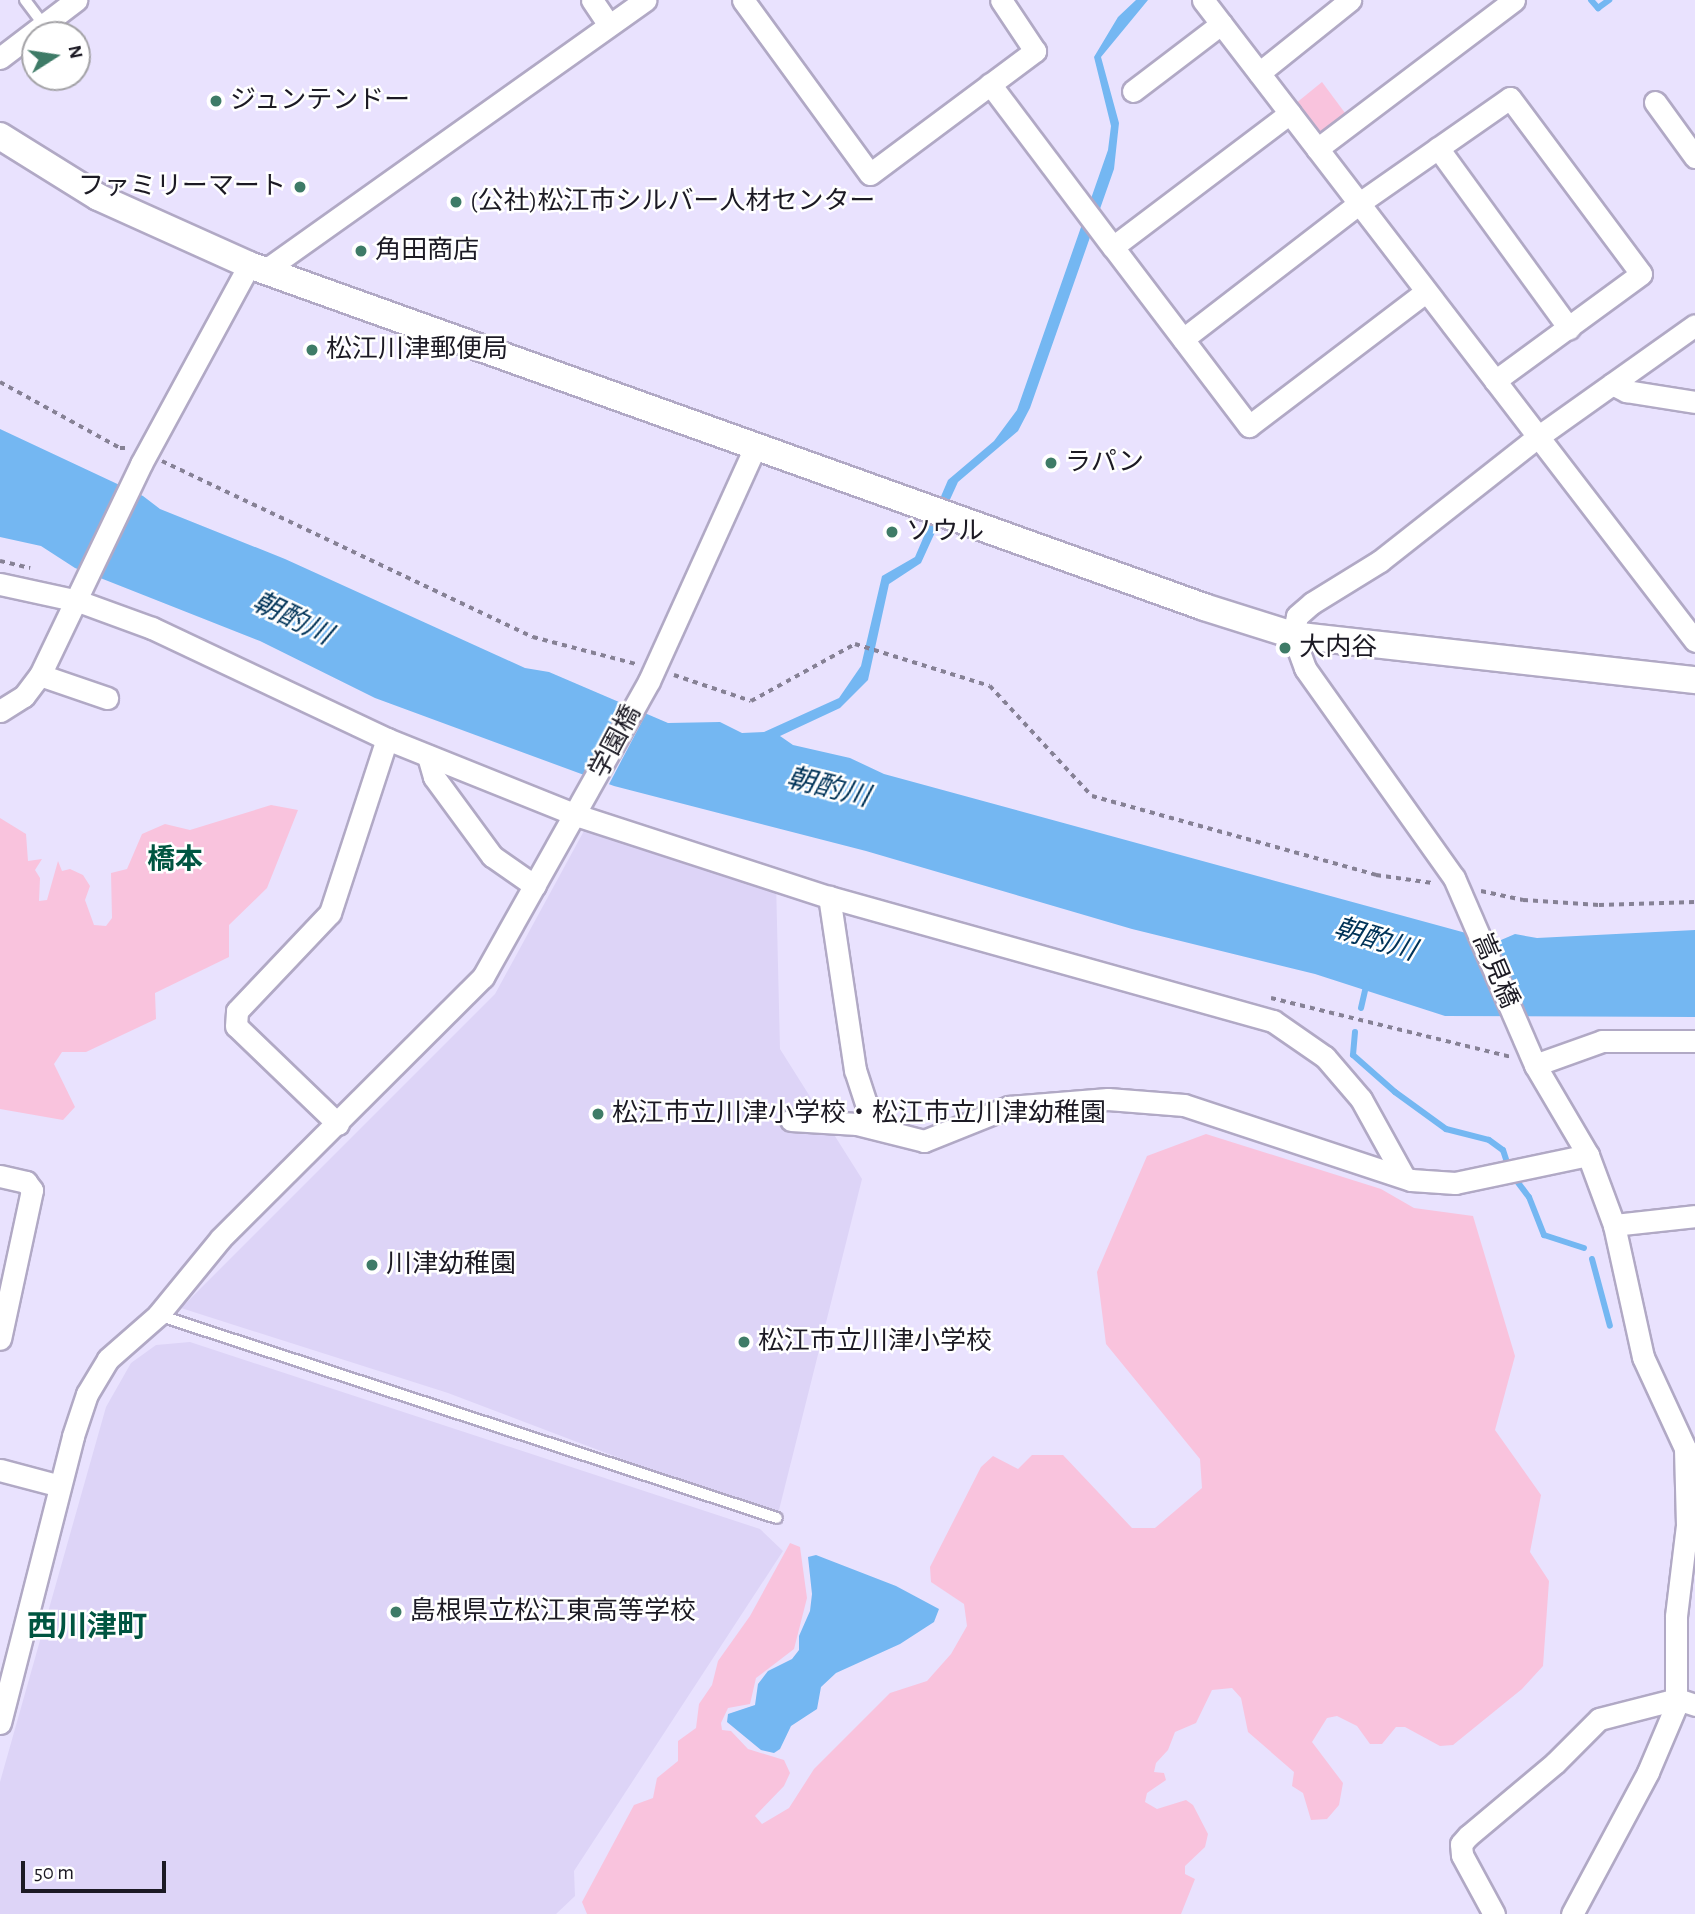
<!DOCTYPE html>
<html>
<head>
<meta charset="utf-8">
<style>
	body { margin:0 }
	#map { position:relative; width:1695px; height:1914px; overflow:hidden; background:#e9e2fe; font-family:"Alegreya Sans","Noto Sans JP",sans-serif }
	div>[style] { position:absolute }
	[style*='--x'] { left:calc(var(--x)*1px); top:calc(var(--y)*1px); width:calc(var(--w)*1px); rotate:calc(var(--a)*1deg) }
	.built>* { inset:0; background:#ddd4f7 }
	.green>* { inset:0; background:#f9c3dd }
	.water>* { inset:0; background:#74b7f2 }
	.pier>* { inset:0; background:#e9e2fe }
	.stream>* { height:6px; margin:-3px; padding:0 3px; transform-origin:3px; border-radius:3px; background:#74b7f2 }
	.path>* { height:3.5px; margin-top:-1.75px; transform-origin:0; background:repeating-linear-gradient(90deg,#868195 0 5px,transparent 0 10px) }
	.roads { filter:drop-shadow(2px 0 #b1a9c5) drop-shadow(-2px 0 #b1a9c5) drop-shadow(0 2px #b1a9c5) drop-shadow(0 -2px #b1a9c5) }
	.service>* { height:10px; margin:-5px; padding:0 5px; transform-origin:5px; border-radius:5px; background:#fff }
	.minor>* { height:21px; margin:-10.5px; padding:0 10.5px; transform-origin:10.5px; border-radius:10.5px; background:#fff }
	.tertiary>* { height:26px; margin:-13px; padding:0 13px; transform-origin:13px; border-radius:13px; background:#fff }
	.dots>* { width:19px; height:19px; translate:-50% -50%; box-sizing:border-box; border:4px solid #fff; border-radius:50% }
	span { translate:-50% -50%; white-space:nowrap; text-align:center; line-height:1.15; -webkit-text-stroke:5px #fff; paint-order:stroke }
	.poi-label { font-size:26px; color:#1c1a24 }
	.left { translate:0 -50%; text-align:left }
	.right { translate:-100% -50%; text-align:right }
	.street-label { font-size:26px; color:#1c1a24 }
	.water-label { font-size:28px; color:#003358; font-style:italic }
	.neighbourhood-label { font-size:28px; color:#005541; font-weight:700 }
	.quarter-label { font-size:30px; color:#005541; font-weight:700 }
	.north { position:absolute; left:21px; top:21px; width:70px; height:70px; box-sizing:border-box; background:#fff; border:2px solid #a4a3a7; border-radius:50%; rotate:78deg; font-size:19px; font-weight:700; line-height:28px; text-align:center; color:#1c1a24 }
	.north::after { content:''; display:block; margin:auto; width:24px; height:32px; background:#3e7b67; clip-path:polygon(50% 0,100% 100%,50% 72%,0 100%) }
	.scale { position:absolute; left:21px; top:1861px; width:145px; height:32px; box-sizing:border-box; border:4px solid #1c1a24; border-top:0; padding-left:9px; font-size:21px; line-height:24px; white-space:nowrap; color:#1c1a24; -webkit-text-stroke:5px #fff; paint-order:stroke }
</style>
</head>
<body>
<div id="map">
	<div class="built">
		<div style="clip-path:polygon(585px 829px,776px 881px,780px 1049px,862px 1179px,777px 1518px,448px 1393px,181px 1308px,495px 994px)"></div>
		<div style="clip-path:polygon(190px 1342px,760px 1529px,783px 1551px,574px 1871px,575px 1896px,556px 1914px,0 1914px,0 1782px,106px 1407px,131px 1363px,156px 1345px)"></div>
	</div>
	<div class="green">
		<div style="clip-path:polygon(1322px 82px,1348px 117px,1323px 135px,1295px 104px)"></div>
		<div style="clip-path:polygon(271px 805px,298px 810px,267px 888px,229px 925px,229px 957px,155px 993px,156px 1019px,86px 1052px,62px 1052px,54px 1064px,75px 1107px,63px 1120px,0 1109px,0 818px,26px 834px,28px 861px,42px 859px,35px 870px,40px 878px,39px 901px,47px 900px,58px 861px,62px 871px,70px 869px,83px 875px,90px 886px,85px 900px,94px 925px,106px 926px,112px 918px,111px 873px,127px 869px,142px 834px,165px 824px,190px 830px)"></div>
		<div style="clip-path:polygon(1206px 1134px,1381px 1189px,1414px 1208px,1473px 1216px,1515px 1356px,1495px 1430px,1541px 1495px,1530px 1552px,1549px 1581px,1543px 1666px,1522px 1689px,1453px 1745px,1440px 1746px,1405px 1727px,1396px 1727px,1382px 1744px,1370px 1744px,1357px 1726px,1337px 1716px,1327px 1718px,1312px 1742px,1343px 1783px,1339px 1805px,1327px 1819px,1311px 1820px,1303px 1793px,1292px 1786px,1294px 1772px,1248px 1732px,1241px 1698px,1232px 1688px,1212px 1690px,1196px 1723px,1175px 1732px,1168px 1750px,1156px 1763px,1154px 1772px,1164px 1773px,1166px 1780px,1147px 1793px,1145px 1802px,1157px 1809px,1186px 1800px,1193px 1805px,1208px 1834px,1205px 1847px,1185px 1866px,1185px 1874px,1195px 1879px,1181px 1914px,587px 1914px,582px 1902px,634px 1805px,653px 1798px,657px 1778px,678px 1761px,678px 1741px,696px 1728px,699px 1704px,712px 1685px,718px 1661px,750px 1616px,790px 1543px,800px 1547px,807px 1598px,794px 1649px,756px 1678px,750px 1704px,728px 1708px,721px 1723px,722px 1730px,731px 1731px,748px 1749px,784px 1760px,790px 1773px,784px 1786px,755px 1816px,762px 1824px,789px 1808px,814px 1769px,890px 1693px,927px 1681px,951px 1654px,967px 1626px,964px 1604px,931px 1582px,930px 1567px,981px 1467px,993px 1456px,1018px 1469px,1032px 1455px,1063px 1455px,1132px 1528px,1155px 1528px,1202px 1488px,1200px 1459px,1106px 1344px,1097px 1272px,1147px 1156px)"></div>
	</div>
	<div class="water">
		<div style="clip-path:polygon(1136px 0,1148px 0,1101px 57px,1119px 123px,1114px 169px,1030px 408px,1018px 431px,958px 482px,921px 563px,889px 584px,868px 680px,840px 708px,780px 736px,793px 745px,850px 758px,884px 774px,1466px 933px,1473px 952px,1515px 934px,1537px 938px,1695px 930px,1695px 1017px,1445px 1016px,1315px 974px,1132px 929px,866px 851px,614px 786px,375px 698px,260px 641px,75px 568px,41px 546px,0 537px,0 429px,143px 496px,160px 509px,285px 559px,525px 668px,549px 672px,668px 723px,720px 722px,742px 733px,764px 732px,839px 698px,861px 666px,882px 576px,915px 557px,948px 480px,994px 441px,1017px 410px,1108px 150px,1111px 126px,1094px 57px,1118px 17px)"></div>
		<div style="clip-path:polygon(816px 1555px,896px 1586px,939px 1609px,934px 1622px,900px 1644px,836px 1673px,821px 1687px,817px 1709px,791px 1726px,780px 1749px,774px 1753px,761px 1750px,727px 1722px,728px 1714px,755px 1705px,758px 1684px,768px 1671px,792px 1659px,799px 1650px,799px 1636px,810px 1611px,812px 1594px,808px 1557px)"></div>
	</div>
	<div class="pier">
		<div style="clip-path:polygon(625px 704px,648px 710px,607px 788px,584px 780px)"></div>
	</div>
	<div class="stream">
		<div style="--x:1591;--y:0;--w:11;--a:49"></div>
		<div style="--x:1598;--y:8;--w:14;--a:-36"></div>
		<div style="--x:1361;--y:1008;--w:27;--a:-77"></div>
		<div style="--x:1355;--y:1032;--w:23;--a:95"></div>
		<div style="--x:1353;--y:1055;--w:56;--a:41.4"></div>
		<div style="--x:1395;--y:1092;--w:63;--a:36"></div>
		<div style="--x:1446;--y:1129;--w:44;--a:14.3"></div>
		<div style="--x:1489;--y:1140;--w:17;--a:36"></div>
		<div style="--x:1503;--y:1150;--w:13;--a:72"></div>
		<div style="--x:1513;--y:1176;--w:26;--a:53"></div>
		<div style="--x:1529;--y:1197;--w:41;--a:68.5"></div>
		<div style="--x:1544;--y:1235;--w:42;--a:18"></div>
		<div style="--x:1592;--y:1259;--w:69;--a:75"></div>
	</div>
	<div class="path">
		<div style="--x:0;--y:382;--w:137;--a:28.8"></div>
		<div style="--x:120;--y:448;--w:10;--a:0"></div>
		<div style="--x:162;--y:461;--w:411;--a:25.4"></div>
		<div style="--x:533;--y:637;--w:106;--a:14.7"></div>
		<div style="--x:0;--y:561;--w:31;--a:13"></div>
		<div style="--x:674;--y:675;--w:81;--a:18.7"></div>
		<div style="--x:751;--y:701;--w:119;--a:-28.7"></div>
		<div style="--x:855;--y:644;--w:141;--a:17.3"></div>
		<div style="--x:990;--y:686;--w:150;--a:47.2"></div>
		<div style="--x:1092;--y:796;--w:295;--a:15.5"></div>
		<div style="--x:1376;--y:875;--w:57;--a:8.1"></div>
		<div style="--x:1481;--y:891;--w:43;--a:12.1"></div>
		<div style="--x:1523;--y:900;--w:76;--a:3.8"></div>
		<div style="--x:1599;--y:905;--w:96;--a:-1.8"></div>
		<div style="--x:1271;--y:998;--w:247;--a:13.8"></div>
	</div>
	<div class="roads">
		<div class="service">
			<div style="--x:25;--y:0;--w:31;--a:53"></div>
			<div style="--x:158;--y:1315;--w:651;--a:18.16"></div>
		</div>
		<div class="minor">
			<div style="--x:592;--y:0;--w:30;--a:56"></div>
			<div style="--x:743;--y:0;--w:215;--a:53.9"></div>
			<div style="--x:870;--y:174;--w:206;--a:-36.7"></div>
			<div style="--x:1035;--y:51;--w:61;--a:-123.7"></div>
			<div style="--x:1203;--y:0;--w:808;--a:52.49"></div>
			<div style="--x:0;--y:58;--w:96;--a:-37.3"></div>
			<div style="--x:1259;--y:73;--w:117;--a:-38.7"></div>
			<div style="--x:990;--y:84;--w:204;--a:53"></div>
			<div style="--x:1133;--y:91;--w:111;--a:-37.3"></div>
			<div style="--x:1655;--y:102;--w:68;--a:54"></div>
			<div style="--x:1290;--y:113;--w:222;--a:142.9"></div>
			<div style="--x:1113;--y:247;--w:225;--a:52.8"></div>
			<div style="--x:1249;--y:426;--w:220;--a:-37.2"></div>
			<div style="--x:1438;--y:148;--w:223;--a:54"></div>
			<div style="--x:1317;--y:149;--w:247;--a:-37.1"></div>
			<div style="--x:264;--y:271;--w:468;--a:-35.4"></div>
			<div style="--x:1183;--y:339;--w:221;--a:-37.6"></div>
			<div style="--x:1358;--y:204;--w:185;--a:-34.9"></div>
			<div style="--x:1510;--y:98;--w:219;--a:53.3"></div>
			<div style="--x:1641;--y:274;--w:181;--a:143.8"></div>
			<div style="--x:1612;--y:384;--w:16;--a:27"></div>
			<div style="--x:1626;--y:391;--w:70;--a:9.1"></div>
			<div style="--x:0;--y:584;--w:80;--a:12.3"></div>
			<div style="--x:78;--y:601;--w:79;--a:20"></div>
			<div style="--x:152;--y:628;--w:260;--a:25.3"></div>
			<div style="--x:387;--y:739;--w:204;--a:21.9"></div>
			<div style="--x:576;--y:815;--w:266;--a:18"></div>
			<div style="--x:40;--y:675;--w:71;--a:18.9"></div>
			<div style="--x:0;--y:711;--w:28;--a:-32"></div>
			<div style="--x:24;--y:696;--w:26;--a:-53"></div>
			<div style="--x:40;--y:675;--w:234;--a:-64.4"></div>
			<div style="--x:141;--y:464;--w:226;--a:-61.5"></div>
			<div style="--x:428;--y:756;--w:22;--a:74"></div>
			<div style="--x:434;--y:777;--w:98;--a:53.7"></div>
			<div style="--x:492;--y:856;--w:52;--a:34.9"></div>
			<div style="--x:1535;--y:1065;--w:71;--a:-19.7"></div>
			<div style="--x:1602;--y:1041;--w:93;--a:0"></div>
			<div style="--x:791;--y:1120;--w:66;--a:3.5"></div>
			<div style="--x:857;--y:1124;--w:69;--a:14.2"></div>
			<div style="--x:924;--y:1141;--w:92;--a:-21.8"></div>
			<div style="--x:1009;--y:1107;--w:99;--a:-4.6"></div>
			<div style="--x:1108;--y:1099;--w:76;--a:4.5"></div>
			<div style="--x:1184;--y:1105;--w:239;--a:18.3"></div>
			<div style="--x:1411;--y:1180;--w:44;--a:3.9"></div>
			<div style="--x:1455;--y:1183;--w:136;--a:-11.9"></div>
			<div style="--x:338;--y:1124;--w:141;--a:-136.1"></div>
			<div style="--x:236;--y:1026;--w:15;--a:-86"></div>
			<div style="--x:237;--y:1011;--w:135;--a:-46.5"></div>
			<div style="--x:330;--y:913;--w:183;--a:-71.9"></div>
			<div style="--x:874;--y:1128;--w:61;--a:-108.1"></div>
			<div style="--x:855;--y:1070;--w:175;--a:-98.5"></div>
			<div style="--x:829;--y:897;--w:461;--a:15.6"></div>
			<div style="--x:1273;--y:1021;--w:63;--a:34.7"></div>
			<div style="--x:1325;--y:1057;--w:55;--a:49.4"></div>
			<div style="--x:1361;--y:1099;--w:89;--a:61.1"></div>
			<div style="--x:0;--y:1176;--w:27;--a:13"></div>
			<div style="--x:26;--y:1182;--w:10;--a:53"></div>
			<div style="--x:32;--y:1190;--w:152;--a:102.1"></div>
			<div style="--x:1614;--y:1225;--w:81;--a:-6.3"></div>
			<div style="--x:0;--y:1470;--w:62;--a:14.9"></div>
			<div style="--x:0;--y:1723;--w:296;--a:-75.7"></div>
			<div style="--x:73;--y:1436;--w:44;--a:-71.6"></div>
			<div style="--x:87;--y:1394;--w:41;--a:-59"></div>
			<div style="--x:108;--y:1359;--w:67;--a:-41.3"></div>
			<div style="--x:158;--y:1315;--w:99;--a:-50.7"></div>
			<div style="--x:221;--y:1238;--w:370;--a:-44.9"></div>
			<div style="--x:483;--y:977;--w:339;--a:-60.7"></div>
			<div style="--x:649;--y:681;--w:257;--a:-65.6"></div>
			<div style="--x:1494;--y:1914;--w:67;--a:-118.5"></div>
			<div style="--x:1462;--y:1855;--w:11;--a:-95"></div>
			<div style="--x:1461;--y:1844;--w:11;--a:-49"></div>
			<div style="--x:1468;--y:1836;--w:114;--a:-40"></div>
			<div style="--x:1555;--y:1763;--w:62;--a:-45"></div>
			<div style="--x:1599;--y:1719;--w:81;--a:-14.4"></div>
			<div style="--x:1677;--y:1699;--w:19;--a:18"></div>
			<div style="--x:1572;--y:1914;--w:161;--a:-61.8"></div>
			<div style="--x:1648;--y:1772;--w:72;--a:-67"></div>
			<div style="--x:1676;--y:1706;--w:90;--a:-90"></div>
			<div style="--x:1676;--y:1616;--w:92;--a:-83.1"></div>
			<div style="--x:1687;--y:1525;--w:77;--a:-91.5"></div>
			<div style="--x:1685;--y:1448;--w:100;--a:-114.8"></div>
			<div style="--x:1643;--y:1357;--w:135;--a:-102.4"></div>
			<div style="--x:1614;--y:1225;--w:75;--a:-110.4"></div>
			<div style="--x:1588;--y:1155;--w:104;--a:-120.5"></div>
			<div style="--x:1535;--y:1065;--w:204;--a:-113.4"></div>
			<div style="--x:1454;--y:878;--w:257;--a:-125.4"></div>
			<div style="--x:1305;--y:668;--w:35;--a:-110"></div>
			<div style="--x:1293;--y:635;--w:19;--a:-78"></div>
			<div style="--x:1297;--y:616;--w:20;--a:-41"></div>
			<div style="--x:1312;--y:603;--w:80;--a:-31.7"></div>
			<div style="--x:1380;--y:561;--w:202;--a:-38.2"></div>
			<div style="--x:1539;--y:436;--w:191;--a:-35.4"></div>
		</div>
		<div class="tertiary">
			<div style="--x:0;--y:136;--w:115;--a:31.9"></div>
			<div style="--x:98;--y:197;--w:166;--a:24.2"></div>
			<div style="--x:249;--y:265;--w:1014;--a:19.7"></div>
			<div style="--x:1204;--y:607;--w:93;--a:17.5"></div>
			<div style="--x:1293;--y:635;--w:405;--a:6.4"></div>
		</div>
	</div>
	<div class="dots">
		<div style="left:216px;top:101px;background:#3e7b67"></div>
		<div style="left:300px;top:187px;background:#3e7b67"></div>
		<div style="left:456px;top:202px;background:#3e7b67"></div>
		<div style="left:361px;top:251px;background:#3e7b67"></div>
		<div style="left:312px;top:350px;background:#3e7b67"></div>
		<div style="left:1051px;top:463px;background:#3e7b67"></div>
		<div style="left:892px;top:532px;background:#3e7b67"></div>
		<div style="left:1285px;top:648px;background:#3e7b67"></div>
		<div style="left:598px;top:1114px;background:#3e7b67"></div>
		<div style="left:372px;top:1265px;background:#3e7b67"></div>
		<div style="left:744px;top:1342px;background:#3e7b67"></div>
		<div style="left:396px;top:1612px;background:#3e7b67"></div>
	</div>
	<div class="poi-label">
		<span class="left" style="left:230px;top:101px">ジュンテンドー</span>
		<span class="right" style="left:286px;top:187px">ファミリーマート</span>
		<span class="left" style="left:470px;top:202px">(公社)松江市シルバー人材センター</span>
		<span class="left" style="left:375px;top:251px">角田商店</span>
		<span class="left" style="left:326px;top:350px">松江川津郵便局</span>
		<span class="left" style="left:1065px;top:463px">ラパン</span>
		<span class="left" style="left:906px;top:532px">ソウル</span>
		<span class="left" style="left:1299px;top:648px">大内谷</span>
		<span class="left" style="left:612px;top:1114px">松江市立川津小学校・松江市立川津幼稚園</span>
		<span class="left" style="left:386px;top:1265px">川津幼稚園</span>
		<span class="left" style="left:758px;top:1342px">松江市立川津小学校</span>
		<span class="left" style="left:410px;top:1612px">島根県立松江東高等学校</span>
	</div>
	<div class="street-label">
		<span style="left:616px;top:742px;rotate:-62deg">学園橋</span>
		<span style="left:1495px;top:971px;rotate:67deg">嵩見橋</span>
	</div>
	<div class="water-label">
		<span style="left:292px;top:619px;rotate:26deg">朝酌川</span>
		<span style="left:828px;top:788px;rotate:14deg">朝酌川</span>
		<span style="left:1375px;top:940px;rotate:17deg">朝酌川</span>
	</div>
	<div class="neighbourhood-label">
		<span style="left:175px;top:860px">橋本</span>
	</div>
	<div class="quarter-label">
		<span style="left:87px;top:1627px">西川津町</span>
	</div>
	<div class="north">N</div>
	<div class="scale">50 m</div>
</div>
</body>
</html>
